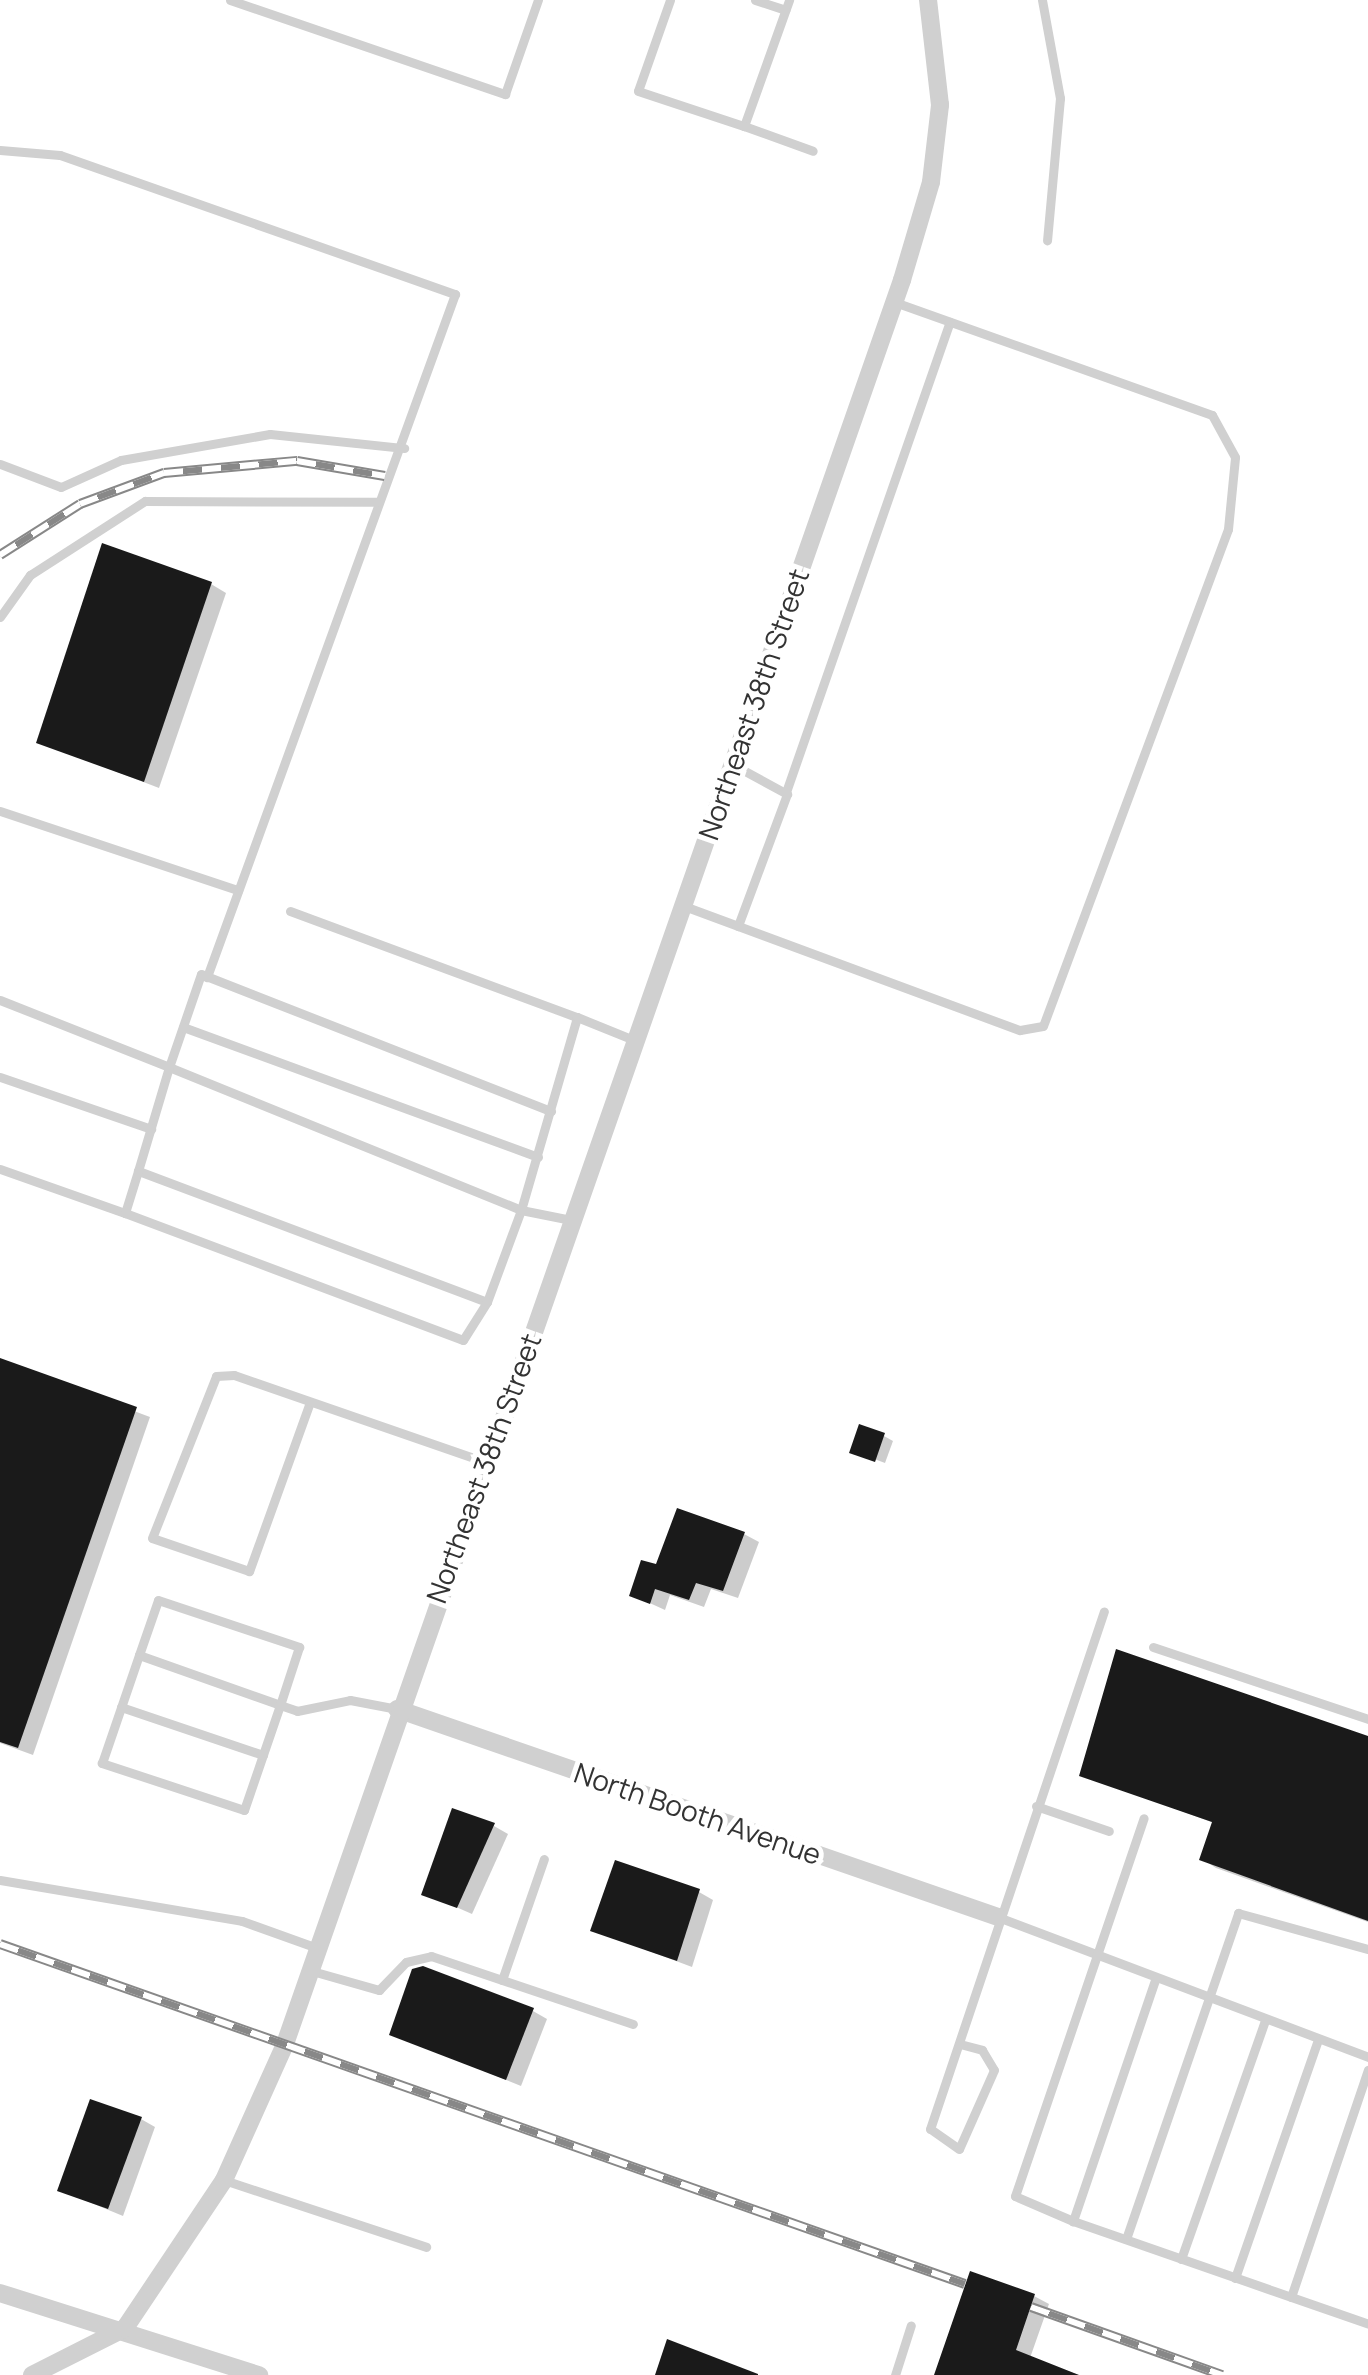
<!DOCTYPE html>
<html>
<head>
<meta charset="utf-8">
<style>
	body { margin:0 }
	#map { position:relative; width:1368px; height:2375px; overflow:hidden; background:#fff; font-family:Manrope,sans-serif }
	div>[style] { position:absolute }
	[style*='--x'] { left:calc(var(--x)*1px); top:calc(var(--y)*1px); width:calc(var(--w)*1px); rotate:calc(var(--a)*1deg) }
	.shadow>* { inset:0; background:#0003 }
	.building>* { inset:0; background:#1a1a1a }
	.lane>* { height:9px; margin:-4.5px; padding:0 4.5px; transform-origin:4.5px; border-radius:4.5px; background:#d0d0d0 }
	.street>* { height:18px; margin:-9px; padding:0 9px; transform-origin:9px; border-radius:9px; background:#d0d0d0 }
	.rail>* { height:10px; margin-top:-5px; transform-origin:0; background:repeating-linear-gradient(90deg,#fff 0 19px,#888 0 38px); box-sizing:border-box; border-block:2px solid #888 }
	span { translate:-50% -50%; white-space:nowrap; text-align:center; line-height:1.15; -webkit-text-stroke:10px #fff; paint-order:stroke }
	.street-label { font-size:28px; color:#333 }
</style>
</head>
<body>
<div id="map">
	<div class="shadow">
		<div style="clip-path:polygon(211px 584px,226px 593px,159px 788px,39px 742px)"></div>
		<div style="clip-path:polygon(0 1361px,150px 1417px,33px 1755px,0 1743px)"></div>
		<div style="clip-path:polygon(884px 1436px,893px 1441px,885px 1463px,858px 1453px)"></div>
		<div style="clip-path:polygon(744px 1534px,759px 1542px,738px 1598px,711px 1589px,704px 1607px,670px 1595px,665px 1610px,632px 1595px,658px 1568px)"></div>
		<div style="clip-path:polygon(1368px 1739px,1368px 1922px,1216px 1868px,1202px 1859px,1214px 1823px,1081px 1774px)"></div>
		<div style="clip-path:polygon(494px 1826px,508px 1834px,472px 1914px,424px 1893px)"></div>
		<div style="clip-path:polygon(699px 1892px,713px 1900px,692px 1967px,593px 1930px)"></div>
		<div style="clip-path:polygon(533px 2011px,547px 2019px,521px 2086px,392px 2034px)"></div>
		<div style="clip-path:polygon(141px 2119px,155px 2127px,123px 2216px,60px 2190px)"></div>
		<div style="clip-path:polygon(1034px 2296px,1049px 2304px,1030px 2358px,1079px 2375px,936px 2375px)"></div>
	</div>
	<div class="building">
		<div style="clip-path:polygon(102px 543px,212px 582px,144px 782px,36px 743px)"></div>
		<div style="clip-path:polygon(0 1358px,137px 1407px,18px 1748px,0 1742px)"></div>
		<div style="clip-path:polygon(859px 1424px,885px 1433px,875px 1462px,849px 1453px)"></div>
		<div style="clip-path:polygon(677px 1508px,745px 1532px,723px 1591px,696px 1583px,689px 1600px,655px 1589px,650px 1604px,629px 1596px,641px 1560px,656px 1564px)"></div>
		<div style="clip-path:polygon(1116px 1649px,1368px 1736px,1368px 1921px,1199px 1860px,1212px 1822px,1079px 1776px)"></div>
		<div style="clip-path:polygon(452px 1808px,495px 1823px,457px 1908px,421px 1895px)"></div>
		<div style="clip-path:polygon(615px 1860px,700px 1889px,677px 1961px,590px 1931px)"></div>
		<div style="clip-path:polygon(423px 1966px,534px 2008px,506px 2080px,389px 2035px,412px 1969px)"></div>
		<div style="clip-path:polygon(90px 2099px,142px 2117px,108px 2209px,57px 2191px)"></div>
		<div style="clip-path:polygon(970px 2271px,1035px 2294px,1016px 2350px,1079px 2375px,934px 2375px)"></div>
		<div style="clip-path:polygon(667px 2339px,758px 2374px,758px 2375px,655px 2375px)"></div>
	</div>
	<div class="lane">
		<div style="--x:230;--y:0;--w:291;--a:18.9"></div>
		<div style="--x:505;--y:94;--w:100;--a:-70.7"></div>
		<div style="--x:670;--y:0;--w:96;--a:109.4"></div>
		<div style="--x:638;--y:91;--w:112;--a:18.3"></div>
		<div style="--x:744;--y:126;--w:134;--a:-70.3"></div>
		<div style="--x:755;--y:0;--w:32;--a:18"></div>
		<div style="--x:1042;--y:0;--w:100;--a:79.6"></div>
		<div style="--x:1060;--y:98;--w:143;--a:95.2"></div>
		<div style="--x:744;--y:126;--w:73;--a:19.9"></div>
		<div style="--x:0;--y:150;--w:60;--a:4.8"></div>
		<div style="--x:60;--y:155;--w:419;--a:19.4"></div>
		<div style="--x:455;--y:294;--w:727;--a:109.96"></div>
		<div style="--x:0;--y:464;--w:65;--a:20.7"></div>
		<div style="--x:61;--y:487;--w:66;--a:-24.2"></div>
		<div style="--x:121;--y:460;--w:151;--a:-9.9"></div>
		<div style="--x:270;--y:434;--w:135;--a:6"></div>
		<div style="--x:0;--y:617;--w:52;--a:-54.5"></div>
		<div style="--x:30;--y:575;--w:137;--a:-32.8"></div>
		<div style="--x:145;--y:501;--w:231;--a:0.2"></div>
		<div style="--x:732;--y:764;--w:63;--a:28.6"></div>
		<div style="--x:787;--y:794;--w:141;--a:110.4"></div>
		<div style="--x:786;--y:792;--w:498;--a:-70.8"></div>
		<div style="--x:0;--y:811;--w:251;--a:18.4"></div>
		<div style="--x:684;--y:906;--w:358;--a:20.3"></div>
		<div style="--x:1020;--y:1030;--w:23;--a:-10"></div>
		<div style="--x:1043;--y:1026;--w:530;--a:-69.58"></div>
		<div style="--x:1228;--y:529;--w:72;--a:-84.4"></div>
		<div style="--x:1235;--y:457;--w:48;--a:-118.7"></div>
		<div style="--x:1212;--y:415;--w:337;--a:-160.4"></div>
		<div style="--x:290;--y:911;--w:306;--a:20.3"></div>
		<div style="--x:0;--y:1000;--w:182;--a:21.6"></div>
		<div style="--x:169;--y:1067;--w:380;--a:22.1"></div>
		<div style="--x:521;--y:1210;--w:98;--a:110.3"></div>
		<div style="--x:487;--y:1302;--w:373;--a:-159.4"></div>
		<div style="--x:138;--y:1171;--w:109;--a:-73.4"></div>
		<div style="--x:169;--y:1067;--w:98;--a:-71"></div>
		<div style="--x:201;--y:974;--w:376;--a:21.4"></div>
		<div style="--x:183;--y:1027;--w:378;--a:20.1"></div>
		<div style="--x:0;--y:1077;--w:160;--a:19"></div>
		<div style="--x:0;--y:1169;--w:133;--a:19.4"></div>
		<div style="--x:138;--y:1171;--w:44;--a:107.2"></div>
		<div style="--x:125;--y:1213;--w:361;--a:20.6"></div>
		<div style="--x:463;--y:1340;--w:45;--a:-57.7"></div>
		<div style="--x:571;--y:1220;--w:51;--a:-168.7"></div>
		<div style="--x:521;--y:1210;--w:201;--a:-73.8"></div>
		<div style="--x:577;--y:1017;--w:61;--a:22"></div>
		<div style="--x:310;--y:1402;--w:180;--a:109.8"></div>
		<div style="--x:249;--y:1571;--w:102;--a:-161.2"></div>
		<div style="--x:152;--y:1538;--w:174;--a:-68.4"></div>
		<div style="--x:216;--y:1376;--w:18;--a:-3"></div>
		<div style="--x:234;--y:1375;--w:266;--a:19.1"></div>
		<div style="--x:1153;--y:1647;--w:227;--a:18.5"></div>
		<div style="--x:139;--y:1655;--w:58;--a:-70.9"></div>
		<div style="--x:158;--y:1600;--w:149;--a:18.4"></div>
		<div style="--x:299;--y:1647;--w:61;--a:108.1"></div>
		<div style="--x:280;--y:1705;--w:111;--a:108.9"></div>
		<div style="--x:244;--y:1810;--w:150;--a:-161.7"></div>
		<div style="--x:102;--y:1763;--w:114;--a:-71.1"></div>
		<div style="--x:139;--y:1655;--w:150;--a:19.5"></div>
		<div style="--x:280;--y:1705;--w:18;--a:19"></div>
		<div style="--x:297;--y:1711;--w:54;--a:-11.7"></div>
		<div style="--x:350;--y:1700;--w:48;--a:10.8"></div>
		<div style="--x:121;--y:1707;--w:150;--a:18.7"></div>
		<div style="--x:1036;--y:1806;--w:77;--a:18.9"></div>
		<div style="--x:0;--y:1880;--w:245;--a:9.6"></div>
		<div style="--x:242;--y:1921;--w:80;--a:19.8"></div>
		<div style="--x:998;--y:1917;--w:396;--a:20.7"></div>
		<div style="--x:312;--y:1971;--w:70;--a:15.8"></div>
		<div style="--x:379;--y:1990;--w:39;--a:-46"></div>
		<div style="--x:406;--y:1962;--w:26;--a:-13"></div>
		<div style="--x:431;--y:1956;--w:213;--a:18.6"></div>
		<div style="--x:502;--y:1980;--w:128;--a:-70.9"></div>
		<div style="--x:1155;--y:1980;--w:255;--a:108.8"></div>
		<div style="--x:1073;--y:2221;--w:312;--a:19.2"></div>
		<div style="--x:960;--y:2044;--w:23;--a:15"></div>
		<div style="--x:982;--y:2050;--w:23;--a:59"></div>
		<div style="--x:994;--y:2070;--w:86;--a:113.9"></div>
		<div style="--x:959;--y:2149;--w:35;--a:-145"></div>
		<div style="--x:930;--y:2129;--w:546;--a:-71.43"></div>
		<div style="--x:224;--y:2180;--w:213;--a:18.3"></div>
		<div style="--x:1073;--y:2221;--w:63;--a:-156.7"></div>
		<div style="--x:1015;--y:2196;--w:399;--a:-71.2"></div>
		<div style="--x:1126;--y:2239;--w:345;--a:-71"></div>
		<div style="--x:1238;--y:1913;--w:135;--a:15.5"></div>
		<div style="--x:1181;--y:2259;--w:253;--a:-70.6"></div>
		<div style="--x:1235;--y:2278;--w:253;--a:-70.8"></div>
		<div style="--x:1291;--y:2297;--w:240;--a:-71.3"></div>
		<div style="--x:895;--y:2375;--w:52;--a:-72.3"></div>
	</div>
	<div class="street">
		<div style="--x:397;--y:1709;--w:636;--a:19.09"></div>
		<div style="--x:0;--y:2293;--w:272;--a:17.6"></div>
		<div style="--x:32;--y:2375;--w:104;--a:-26.8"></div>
		<div style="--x:125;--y:2328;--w:178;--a:-56.2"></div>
		<div style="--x:224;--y:2180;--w:149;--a:-65.8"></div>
		<div style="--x:285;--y:2044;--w:1869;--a:-70.72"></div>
		<div style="--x:902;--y:280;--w:102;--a:-73.5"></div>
		<div style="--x:931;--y:182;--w:78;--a:-83.3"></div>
		<div style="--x:940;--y:105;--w:106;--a:-96.5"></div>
	</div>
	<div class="rail">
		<div style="--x:0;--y:555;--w:95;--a:-32.5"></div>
		<div style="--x:80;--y:504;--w:90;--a:-20.3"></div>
		<div style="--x:164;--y:473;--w:134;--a:-5.2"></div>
		<div style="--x:297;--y:461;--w:89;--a:9.7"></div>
		<div style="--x:0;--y:1944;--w:1023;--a:19.41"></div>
		<div style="--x:1031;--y:2307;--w:203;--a:19.6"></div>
	</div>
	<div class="street-label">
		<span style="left:753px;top:704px;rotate:-71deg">Northeast 38th Street</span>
		<span style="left:483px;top:1468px;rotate:-70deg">Northeast 38th Street</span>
		<span style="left:698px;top:1813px;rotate:19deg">North Booth Avenue</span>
	</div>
</div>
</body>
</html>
